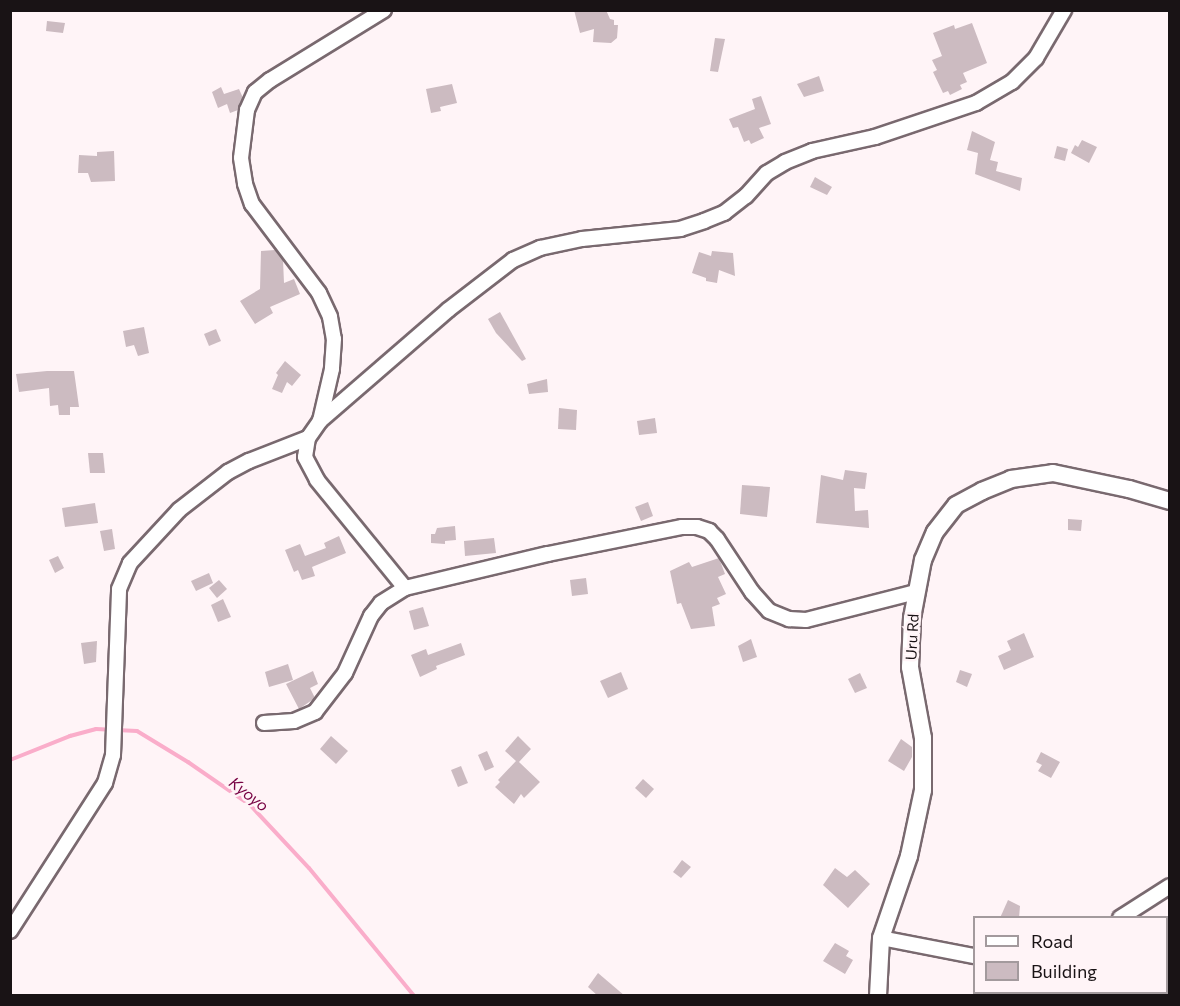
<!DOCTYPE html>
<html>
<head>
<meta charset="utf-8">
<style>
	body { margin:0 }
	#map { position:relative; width:1180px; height:1006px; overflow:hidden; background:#fff4f7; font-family:Commissioner,sans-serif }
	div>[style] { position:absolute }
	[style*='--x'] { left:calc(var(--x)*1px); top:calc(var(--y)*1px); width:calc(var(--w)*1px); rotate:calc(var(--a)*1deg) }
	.stream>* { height:4px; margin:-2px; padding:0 2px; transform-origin:2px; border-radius:2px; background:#faadca }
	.building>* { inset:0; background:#ccbbc1 }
	.roads { filter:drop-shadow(2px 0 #79696f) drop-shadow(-2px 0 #79696f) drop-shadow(0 2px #79696f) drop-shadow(0 -2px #79696f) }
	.minor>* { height:14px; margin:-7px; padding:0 7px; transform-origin:7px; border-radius:7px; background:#fff }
	.tertiary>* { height:16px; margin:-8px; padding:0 8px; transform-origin:8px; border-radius:8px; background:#fff }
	span { translate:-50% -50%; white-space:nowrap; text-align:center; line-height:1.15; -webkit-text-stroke:5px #fff4f7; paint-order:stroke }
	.street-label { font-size:15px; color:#191315 }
	.water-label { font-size:16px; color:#770243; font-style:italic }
	.frame { position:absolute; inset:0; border:12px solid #191315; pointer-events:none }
	.legend { position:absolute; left:973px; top:916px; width:195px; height:78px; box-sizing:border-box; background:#fff4f7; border:2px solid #a39a9d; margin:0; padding:8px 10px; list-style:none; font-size:18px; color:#191315 }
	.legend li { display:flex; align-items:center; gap:12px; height:30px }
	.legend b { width:30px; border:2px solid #a39a9d }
</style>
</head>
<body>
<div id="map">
	<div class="stream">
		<div style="--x:10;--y:760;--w:65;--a:-21.8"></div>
		<div style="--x:70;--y:736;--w:27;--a:-15"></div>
		<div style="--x:96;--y:729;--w:41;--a:2.8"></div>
		<div style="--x:137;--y:731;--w:60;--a:31.3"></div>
		<div style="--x:188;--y:762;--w:75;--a:34.7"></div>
		<div style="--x:250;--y:805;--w:86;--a:46.9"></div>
		<div style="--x:309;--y:868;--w:166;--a:50.6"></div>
	</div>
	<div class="building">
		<div style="clip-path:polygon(574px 10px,606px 10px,610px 19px,614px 20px,614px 25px,618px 25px,617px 38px,611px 43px,593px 42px,594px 29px,580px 33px)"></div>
		<div style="clip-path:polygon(47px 21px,65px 23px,63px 33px,46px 31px)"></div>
		<div style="clip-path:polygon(972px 23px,987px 63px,963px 73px,967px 82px,960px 85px,962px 89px,950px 95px,948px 91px,943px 93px,933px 72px,937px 70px,932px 60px,942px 56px,933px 33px,954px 25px,955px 29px)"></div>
		<div style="clip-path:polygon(715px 38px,725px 39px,718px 72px,710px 71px)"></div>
		<div style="clip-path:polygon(819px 76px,824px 91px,804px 97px,797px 84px)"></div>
		<div style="clip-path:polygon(452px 84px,457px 103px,440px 107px,441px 111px,431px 113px,426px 89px)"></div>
		<div style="clip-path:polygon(221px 87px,224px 94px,239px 89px,243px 98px,238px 110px,230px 113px,227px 104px,218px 108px,212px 92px)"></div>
		<div style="clip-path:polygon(761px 96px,771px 124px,759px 128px,764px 138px,751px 144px,749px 140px,744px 142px,738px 127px,733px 128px,729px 119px,755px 109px,752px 99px)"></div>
		<div style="clip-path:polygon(972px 131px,995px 142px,990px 160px,998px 162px,996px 171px,1022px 178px,1020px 191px,975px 174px,978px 153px,967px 150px)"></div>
		<div style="clip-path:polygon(1082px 140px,1097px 147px,1089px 163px,1071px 153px,1075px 145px,1078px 147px)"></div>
		<div style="clip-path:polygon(1057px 146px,1068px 149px,1065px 161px,1054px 158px)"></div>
		<div style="clip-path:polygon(114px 151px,115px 181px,91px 182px,88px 173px,78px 173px,79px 155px,97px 156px,97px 152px)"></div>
		<div style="clip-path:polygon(815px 177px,832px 187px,827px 195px,810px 187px)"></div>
		<div style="clip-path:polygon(275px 250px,283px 260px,284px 283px,294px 279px,300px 294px,270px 307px,273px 313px,255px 324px,240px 301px,260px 289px,261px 251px)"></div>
		<div style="clip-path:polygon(712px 251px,733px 253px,735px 276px,719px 270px,717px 283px,706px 281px,706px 278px,692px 273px,699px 252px,711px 256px)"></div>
		<div style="clip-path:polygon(500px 312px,526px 359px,522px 361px,496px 333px,488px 319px)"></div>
		<div style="clip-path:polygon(144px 327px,149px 353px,138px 356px,134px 345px,126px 347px,123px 331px)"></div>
		<div style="clip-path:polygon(216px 329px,221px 341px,209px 346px,204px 334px)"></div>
		<div style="clip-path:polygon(285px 361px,301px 375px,292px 386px,287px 382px,282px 393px,272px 389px,278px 375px,276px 373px)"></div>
		<div style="clip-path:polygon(47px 371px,74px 371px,79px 407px,70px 407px,70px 415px,59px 415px,58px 405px,50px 406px,49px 388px,19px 392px,16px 374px)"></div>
		<div style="clip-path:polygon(547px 379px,548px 392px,529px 394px,527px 384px)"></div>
		<div style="clip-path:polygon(559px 408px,577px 410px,576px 430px,558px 429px)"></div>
		<div style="clip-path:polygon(655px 418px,657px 433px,639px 435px,637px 421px)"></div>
		<div style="clip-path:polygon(88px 453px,103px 453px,105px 473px,90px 473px)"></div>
		<div style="clip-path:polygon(845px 470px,867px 473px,865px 489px,854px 488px,855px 511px,868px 510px,869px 528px,816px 523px,821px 475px,843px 480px)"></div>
		<div style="clip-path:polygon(742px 485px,770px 487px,767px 517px,740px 514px)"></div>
		<div style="clip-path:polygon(648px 502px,653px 516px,641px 521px,635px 507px)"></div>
		<div style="clip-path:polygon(95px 503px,98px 523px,65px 527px,62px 508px)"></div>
		<div style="clip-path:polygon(1068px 519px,1082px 520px,1081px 531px,1068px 530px)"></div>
		<div style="clip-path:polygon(455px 526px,456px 540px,445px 541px,445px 544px,431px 543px,431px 534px,435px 534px,437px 528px)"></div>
		<div style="clip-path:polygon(112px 529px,115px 549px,104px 551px,100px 531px)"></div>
		<div style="clip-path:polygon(339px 536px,346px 553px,312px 567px,315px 576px,302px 580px,298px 570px,294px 572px,285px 550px,300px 544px,305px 556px,326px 548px,324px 543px)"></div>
		<div style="clip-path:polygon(494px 538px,496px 553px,465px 556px,464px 541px)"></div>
		<div style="clip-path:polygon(58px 556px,64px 568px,55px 573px,49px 560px)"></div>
		<div style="clip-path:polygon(719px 558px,725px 574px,718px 577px,726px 594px,717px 598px,720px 604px,712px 607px,715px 626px,691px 629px,681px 603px,677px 604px,670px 571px,689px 562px,692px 567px)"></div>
		<div style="clip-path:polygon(209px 573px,213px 583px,196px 591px,191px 581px)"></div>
		<div style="clip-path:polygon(586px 578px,588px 594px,572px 596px,570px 580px)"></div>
		<div style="clip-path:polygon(219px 580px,227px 589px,217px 598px,209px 588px)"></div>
		<div style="clip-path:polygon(223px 599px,231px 617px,218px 622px,211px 605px)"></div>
		<div style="clip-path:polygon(423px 607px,429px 626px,414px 630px,409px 611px)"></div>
		<div style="clip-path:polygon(1024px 633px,1034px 657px,1004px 670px,998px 656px,1011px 650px,1007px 641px)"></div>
		<div style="clip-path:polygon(751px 639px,757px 657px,743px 662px,738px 646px)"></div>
		<div style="clip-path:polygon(97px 641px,96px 662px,84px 664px,81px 643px)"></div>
		<div style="clip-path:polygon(461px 643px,465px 655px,436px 666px,437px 669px,420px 677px,411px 655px,426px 649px,428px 655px)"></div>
		<div style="clip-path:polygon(288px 664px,293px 680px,269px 687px,265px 672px)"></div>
		<div style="clip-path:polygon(960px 670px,972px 674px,967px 687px,956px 682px)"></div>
		<div style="clip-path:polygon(313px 671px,318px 684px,310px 688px,315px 698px,299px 709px,286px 684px)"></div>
		<div style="clip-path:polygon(621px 672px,628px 689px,608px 698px,600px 681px)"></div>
		<div style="clip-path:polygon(860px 673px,867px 688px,855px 693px,848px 679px)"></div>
		<div style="clip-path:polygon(331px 736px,348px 751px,336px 764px,320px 749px)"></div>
		<div style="clip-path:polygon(518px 736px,531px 749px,519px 762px,540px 782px,524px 798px,521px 794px,514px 804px,495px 787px,500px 782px,498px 780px,516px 761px,505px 751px)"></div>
		<div style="clip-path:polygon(901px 739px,912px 747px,912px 757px,904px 771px,888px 761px)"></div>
		<div style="clip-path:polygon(487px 751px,494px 767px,485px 771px,478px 755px)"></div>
		<div style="clip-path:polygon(1041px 752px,1060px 762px,1051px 778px,1038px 771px,1042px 765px,1036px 762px)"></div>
		<div style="clip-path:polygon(461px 766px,468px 783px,458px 787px,451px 770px)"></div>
		<div style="clip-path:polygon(643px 779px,654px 789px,646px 798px,635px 788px)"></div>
		<div style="clip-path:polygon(682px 860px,691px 867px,681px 878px,673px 872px)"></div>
		<div style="clip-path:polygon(835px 868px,847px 877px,855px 870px,870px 884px,848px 908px,823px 885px)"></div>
		<div style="clip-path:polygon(1008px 900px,1020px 906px,1019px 918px,1000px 918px)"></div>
		<div style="clip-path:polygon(835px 943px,849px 951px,846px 956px,853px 960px,845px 974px,823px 961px)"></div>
		<div style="clip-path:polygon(598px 973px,625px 996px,598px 996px,588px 987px)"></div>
	</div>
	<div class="roads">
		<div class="minor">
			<div style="--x:384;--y:10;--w:134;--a:148.4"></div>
			<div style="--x:270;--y:80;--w:19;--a:141"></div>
			<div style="--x:255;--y:92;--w:20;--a:114"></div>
			<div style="--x:247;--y:110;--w:48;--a:97.1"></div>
			<div style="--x:241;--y:158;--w:26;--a:81"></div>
			<div style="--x:245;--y:184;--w:21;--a:71"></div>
			<div style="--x:252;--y:204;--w:111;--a:53"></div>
			<div style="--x:319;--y:293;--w:26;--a:65"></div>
			<div style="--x:330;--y:317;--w:22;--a:80"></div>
			<div style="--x:334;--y:339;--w:30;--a:94"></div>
			<div style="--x:332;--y:369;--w:53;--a:103"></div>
			<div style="--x:320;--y:421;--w:21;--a:125"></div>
			<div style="--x:308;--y:438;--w:19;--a:99"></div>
			<div style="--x:305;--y:457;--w:26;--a:62"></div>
			<div style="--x:317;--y:480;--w:139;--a:50.8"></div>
			<div style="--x:320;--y:421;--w:169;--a:-40.9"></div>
			<div style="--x:448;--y:310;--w:82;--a:-37.6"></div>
			<div style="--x:513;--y:260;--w:30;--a:-24"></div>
			<div style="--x:540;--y:248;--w:43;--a:-12.1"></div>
			<div style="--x:582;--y:239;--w:99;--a:-5.8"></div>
			<div style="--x:680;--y:229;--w:25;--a:-18"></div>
			<div style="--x:704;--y:221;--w:22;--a:-22"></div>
			<div style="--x:724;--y:213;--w:28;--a:-38"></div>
			<div style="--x:746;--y:196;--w:31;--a:-48"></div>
			<div style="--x:767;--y:173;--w:21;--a:-31"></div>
			<div style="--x:785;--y:162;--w:29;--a:-22"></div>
			<div style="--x:812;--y:151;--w:65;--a:-12.5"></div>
			<div style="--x:875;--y:137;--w:107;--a:-18.6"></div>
			<div style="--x:976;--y:103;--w:42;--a:-30.3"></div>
			<div style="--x:1012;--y:82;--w:34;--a:-45"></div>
			<div style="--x:1036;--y:58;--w:56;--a:-59.7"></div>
			<div style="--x:264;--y:723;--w:30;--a:-4"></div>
			<div style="--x:294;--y:721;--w:23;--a:-23"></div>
			<div style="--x:315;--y:712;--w:49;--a:-52.4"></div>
			<div style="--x:345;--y:673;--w:63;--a:-65.5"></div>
			<div style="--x:371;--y:616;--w:16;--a:-52"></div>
			<div style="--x:381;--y:603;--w:28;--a:-32"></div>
			<div style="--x:405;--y:588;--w:147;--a:-13.4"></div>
			<div style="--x:548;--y:554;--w:137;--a:-11.4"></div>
			<div style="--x:682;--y:527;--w:15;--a:0"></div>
			<div style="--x:697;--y:527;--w:13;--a:18"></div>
			<div style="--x:709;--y:531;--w:11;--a:45"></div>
			<div style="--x:717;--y:539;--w:64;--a:56.6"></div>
			<div style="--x:752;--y:592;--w:25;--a:48"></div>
			<div style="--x:769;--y:611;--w:22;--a:22"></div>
			<div style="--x:789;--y:619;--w:17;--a:3"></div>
			<div style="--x:806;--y:620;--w:114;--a:-14.3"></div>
			<div style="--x:1120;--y:918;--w:59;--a:-32.6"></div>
			<div style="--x:10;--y:931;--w:176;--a:-57.3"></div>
			<div style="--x:105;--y:783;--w:29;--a:-74"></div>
			<div style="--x:113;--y:755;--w:166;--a:-87.9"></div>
			<div style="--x:119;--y:589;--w:28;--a:-67"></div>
			<div style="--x:130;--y:563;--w:72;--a:-47.2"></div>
			<div style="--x:179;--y:510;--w:62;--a:-37.8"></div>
			<div style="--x:228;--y:472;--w:24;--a:-28"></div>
			<div style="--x:249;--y:461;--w:63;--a:-21.3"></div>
			<div style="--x:881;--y:938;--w:95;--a:11"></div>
		</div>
		<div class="tertiary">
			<div style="--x:878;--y:996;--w:58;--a:-87"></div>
			<div style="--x:881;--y:938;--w:87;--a:-71.1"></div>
			<div style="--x:909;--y:856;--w:67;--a:-78"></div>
			<div style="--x:923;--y:790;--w:52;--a:-90"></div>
			<div style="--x:923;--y:738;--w:72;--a:-100.4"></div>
			<div style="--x:910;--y:667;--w:49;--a:-87.7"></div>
			<div style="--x:912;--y:618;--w:59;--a:-79.3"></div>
			<div style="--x:923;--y:560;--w:30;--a:-67"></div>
			<div style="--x:935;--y:532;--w:34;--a:-52"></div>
			<div style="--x:956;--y:505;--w:30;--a:-28"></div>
			<div style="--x:982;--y:491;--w:31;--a:-22"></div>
			<div style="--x:1011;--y:479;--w:42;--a:-8.1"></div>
			<div style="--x:1053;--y:473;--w:78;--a:11.9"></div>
			<div style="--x:1129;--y:489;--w:43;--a:16.3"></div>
		</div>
	</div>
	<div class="street-label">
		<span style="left:912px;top:637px;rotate:-87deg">Uru Rd</span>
	</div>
	<div class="water-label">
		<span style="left:249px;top:794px;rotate:38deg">Kyoyo</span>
	</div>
	<div class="frame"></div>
	<ul class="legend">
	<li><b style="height:8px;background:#fff"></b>Road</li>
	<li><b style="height:16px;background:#ccbbc1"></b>Building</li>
	</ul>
</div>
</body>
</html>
